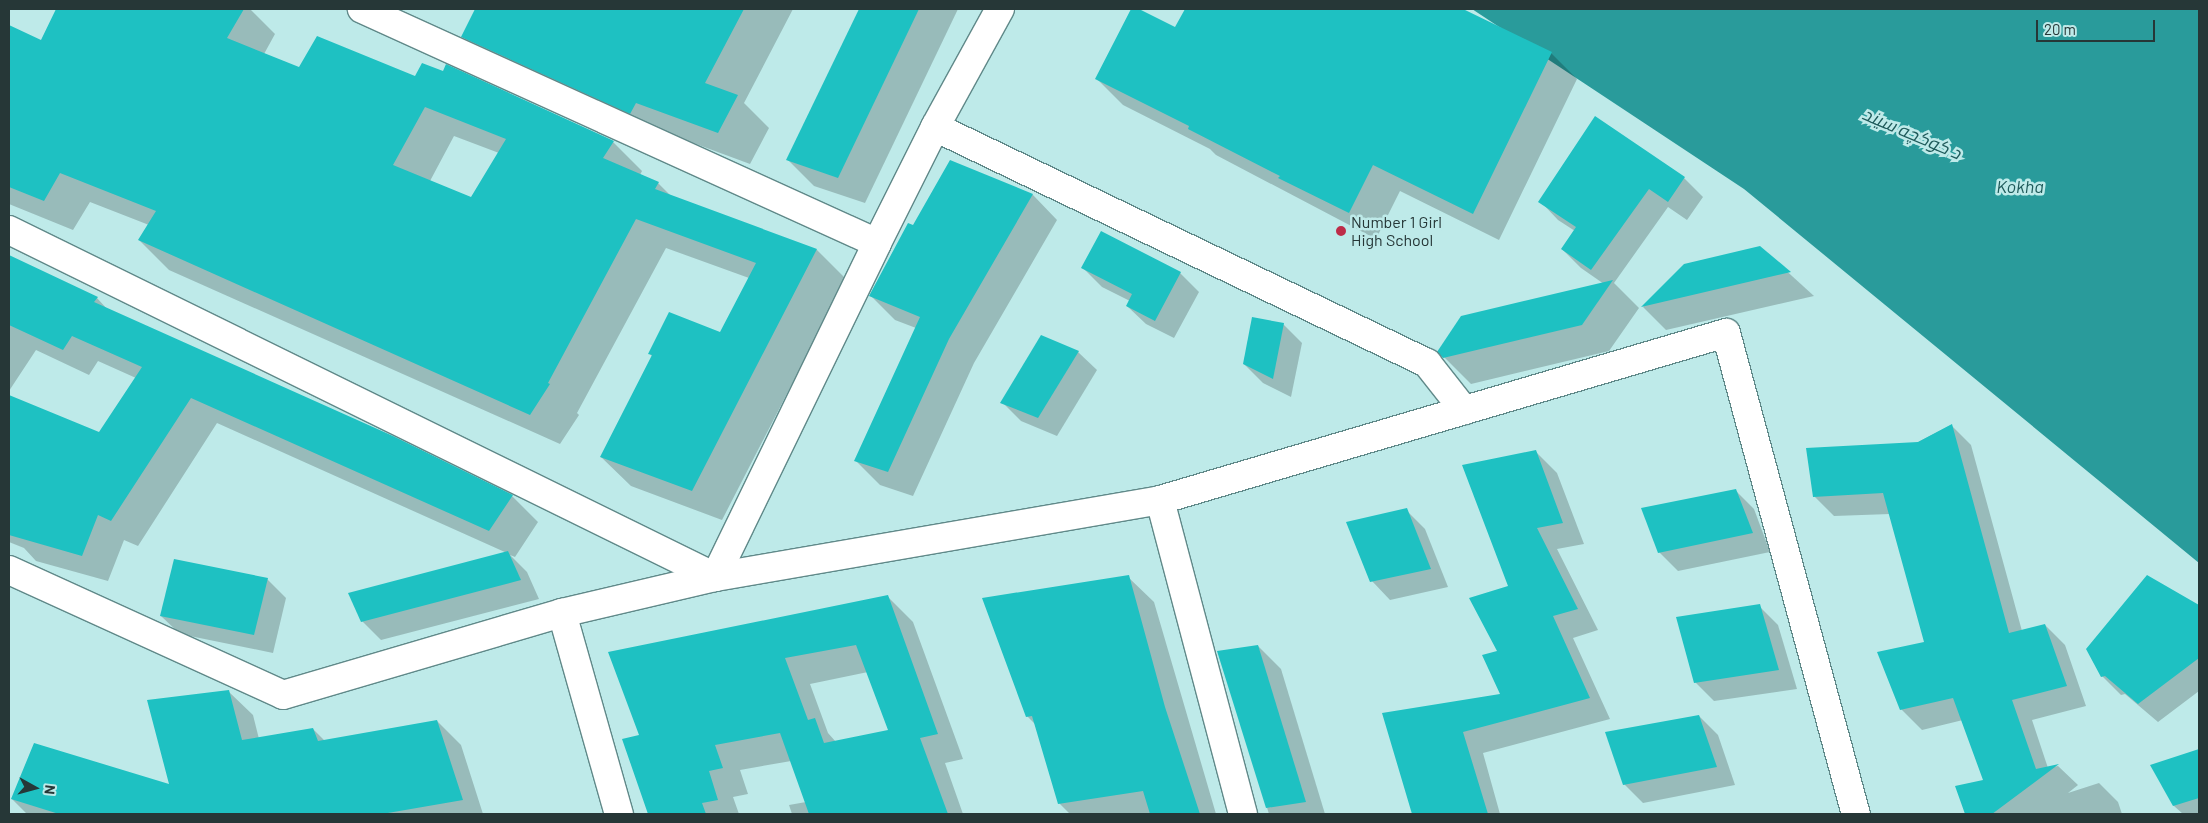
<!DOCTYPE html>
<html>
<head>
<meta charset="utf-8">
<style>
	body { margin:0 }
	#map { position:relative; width:2208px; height:823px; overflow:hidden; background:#beeae9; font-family:Barlow,Cairo,sans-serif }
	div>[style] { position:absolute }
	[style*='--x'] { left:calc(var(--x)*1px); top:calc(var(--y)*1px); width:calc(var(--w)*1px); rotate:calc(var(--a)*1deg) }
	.water>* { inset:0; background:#299b9b }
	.shadow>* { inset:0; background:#0003 }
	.building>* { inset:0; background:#1ec1c2 }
	.roads { filter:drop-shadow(1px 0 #608989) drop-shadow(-1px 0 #608989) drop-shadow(0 1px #608989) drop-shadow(0 -1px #608989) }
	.minor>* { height:28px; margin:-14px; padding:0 14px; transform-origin:14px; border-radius:14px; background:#fff }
	.dots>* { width:14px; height:14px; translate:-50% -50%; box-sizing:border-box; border:2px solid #beeae9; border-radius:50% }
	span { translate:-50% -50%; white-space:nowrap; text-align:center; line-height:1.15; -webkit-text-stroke:5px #beeae9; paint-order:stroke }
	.poi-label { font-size:16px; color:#263737 }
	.left { translate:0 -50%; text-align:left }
	.water-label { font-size:18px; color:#1e5a5a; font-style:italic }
	.frame { position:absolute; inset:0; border:10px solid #263737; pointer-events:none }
	.north { position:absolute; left:10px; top:763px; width:50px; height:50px; -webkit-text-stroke:4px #beeae9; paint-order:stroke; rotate:97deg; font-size:14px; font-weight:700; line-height:20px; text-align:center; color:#263737 }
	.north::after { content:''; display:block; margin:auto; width:18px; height:22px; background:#263737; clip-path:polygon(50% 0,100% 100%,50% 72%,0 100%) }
	.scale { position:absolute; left:2036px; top:20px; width:119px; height:22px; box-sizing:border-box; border:2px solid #263737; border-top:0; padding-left:6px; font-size:15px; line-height:18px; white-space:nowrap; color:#263737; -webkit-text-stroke:4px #beeae9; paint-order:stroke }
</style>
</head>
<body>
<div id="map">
	<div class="water">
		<div style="clip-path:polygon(1472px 9px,2199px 9px,2199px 563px,1744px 189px)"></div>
	</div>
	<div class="shadow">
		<div style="clip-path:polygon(evenodd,57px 9px,250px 9px,275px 34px,264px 54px,300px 69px,416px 77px,613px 142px,642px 171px,640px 175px,658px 183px,671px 196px,817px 250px,846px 279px,722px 520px,631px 486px,601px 457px,653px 357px,650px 354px,721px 333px,749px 278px,666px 248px,577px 413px,579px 415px,560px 444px,169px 270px,139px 240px,149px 225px,90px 202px,73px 230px,9px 204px,9px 27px,41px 41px,57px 9px,454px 136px,499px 153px,472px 198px,430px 181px,454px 136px)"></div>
		<div style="clip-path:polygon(477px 9px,793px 9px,744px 103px,769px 128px,750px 164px,494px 69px,462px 36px)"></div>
		<div style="clip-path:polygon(860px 9px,958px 9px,865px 203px,814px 186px,788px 160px)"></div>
		<div style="clip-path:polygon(1132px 9px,1136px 9px,1176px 29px,1186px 9px,1460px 9px,1551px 53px,1577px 79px,1499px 240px,1400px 191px,1376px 239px,1216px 155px,1210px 149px,1123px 105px,1097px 79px)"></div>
		<div style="clip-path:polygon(951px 162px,1033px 195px,1057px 220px,974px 363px,913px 496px,880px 485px,856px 461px,916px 328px,895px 320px,870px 295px,914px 227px)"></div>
		<div style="clip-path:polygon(1684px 178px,1703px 197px,1687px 220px,1668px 207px,1614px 283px,1639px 308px,1609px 351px,1471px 384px,1444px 357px,1604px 284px,1581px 268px,1562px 249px,1575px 231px,1558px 220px,1540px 201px)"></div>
		<div style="clip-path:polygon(1760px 247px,1814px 296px,1666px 330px,1643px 307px,1684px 265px)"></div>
		<div style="clip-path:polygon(12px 258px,97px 298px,108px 310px,512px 496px,538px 522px,515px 557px,510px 555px,527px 572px,539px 599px,381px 640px,362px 621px,507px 553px,217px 423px,138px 546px,124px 540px,108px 581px,36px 561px,24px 548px,9px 542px,9px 396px,100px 434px,136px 378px,98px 361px,89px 375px,36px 350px,9px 391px,9px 263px)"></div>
		<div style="clip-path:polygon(1083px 268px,1180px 273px,1199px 292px,1174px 338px,1146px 324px,1127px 306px,1130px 301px,1102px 287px)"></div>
		<div style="clip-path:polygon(1283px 324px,1302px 343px,1291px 397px,1263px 383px,1244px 364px)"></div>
		<div style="clip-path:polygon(1078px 352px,1097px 370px,1057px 436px,1021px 421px,1002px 402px)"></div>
		<div style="clip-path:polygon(1951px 425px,1971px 445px,2022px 631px,2045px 625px,2065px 645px,2086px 706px,2032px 720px,2048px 768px,2058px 766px,2078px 785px,2068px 793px,2099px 783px,2118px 802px,2122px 814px,1967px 814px,1956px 787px,1985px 781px,1963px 720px,1922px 730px,1901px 709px,1926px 643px,1890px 514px,1834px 516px,1814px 496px)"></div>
		<div style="clip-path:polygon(1535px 451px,1557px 473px,1584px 544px,1557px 549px,1598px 630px,1573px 638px,1610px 719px,1483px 753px,1500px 814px,1414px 814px,1383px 714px,1502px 695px,1499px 652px)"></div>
		<div style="clip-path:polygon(1735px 490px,1754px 509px,1770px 552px,1678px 571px,1659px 552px)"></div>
		<div style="clip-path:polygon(1406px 510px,1425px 529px,1448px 587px,1390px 600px,1372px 581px)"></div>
		<div style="clip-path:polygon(2147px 576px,2199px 606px,2199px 691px,2158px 722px,2125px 694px,2121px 695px,2102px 676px)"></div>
		<div style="clip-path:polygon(1128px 577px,1154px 602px,1216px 814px,1070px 814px,1059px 803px,1036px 725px,1027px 716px)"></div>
		<div style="clip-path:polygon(267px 579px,286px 598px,273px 653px,180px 634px,161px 616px)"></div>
		<div style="clip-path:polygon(evenodd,887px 596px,913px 622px,963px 759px,945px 763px,963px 814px,792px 814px,789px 805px,806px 802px,791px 761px,740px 770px,748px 794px,733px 797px,739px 814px,649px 814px,623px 740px,641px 736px,887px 596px,868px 672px,889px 731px,836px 742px,828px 733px,810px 684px,868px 672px)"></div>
		<div style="clip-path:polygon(1759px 606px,1778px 625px,1797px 689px,1714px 701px,1695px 682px)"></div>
		<div style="clip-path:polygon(1258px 646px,1281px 669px,1325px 814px,1269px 814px,1219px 652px)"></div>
		<div style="clip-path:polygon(228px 691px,253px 715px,259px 739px,313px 729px,325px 741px,437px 721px,461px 745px,483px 814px,27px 814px,12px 799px,171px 786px)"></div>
		<div style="clip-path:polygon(1699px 716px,1718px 735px,1735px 785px,1643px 803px,1624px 784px)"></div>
		<div style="clip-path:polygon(2199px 751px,2199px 814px,2183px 814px,2174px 806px,2152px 766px)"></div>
	</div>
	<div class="building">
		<div style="clip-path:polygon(evenodd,56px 9px,244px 9px,227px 38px,299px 67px,317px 36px,415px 76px,422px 63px,443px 71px,446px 64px,614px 141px,603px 158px,659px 182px,655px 189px,817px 249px,692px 491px,600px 457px,652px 355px,648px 354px,669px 312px,720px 332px,756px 263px,636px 219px,548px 383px,550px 384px,530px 415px,138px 240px,156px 211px,60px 173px,44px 201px,9px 187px,9px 25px,41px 40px,56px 9px,425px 107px,506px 139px,471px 197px,393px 165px,425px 107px)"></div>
		<div style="clip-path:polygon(475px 9px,744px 9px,705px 83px,738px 95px,718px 133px,636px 103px,630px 114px,461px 37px)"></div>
		<div style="clip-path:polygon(859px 9px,919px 9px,838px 178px,786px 160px)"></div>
		<div style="clip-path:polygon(1131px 9px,1139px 9px,1175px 27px,1185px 9px,1463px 9px,1552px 52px,1473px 214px,1373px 165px,1349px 213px,1278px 178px,1280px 176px,1188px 129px,1189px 126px,1095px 79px)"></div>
		<div style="clip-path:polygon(1595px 116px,1685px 177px,1668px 202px,1649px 189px,1591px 270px,1561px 249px,1576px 227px,1538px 202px)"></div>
		<div style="clip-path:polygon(950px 160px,1033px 194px,949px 339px,888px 472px,854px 461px,920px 317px,869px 296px,908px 223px,913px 225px)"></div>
		<div style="clip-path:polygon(1101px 231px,1181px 272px,1155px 321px,1126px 306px,1132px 294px,1081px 268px)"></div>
		<div style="clip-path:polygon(1760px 246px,1791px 272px,1641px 307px,1684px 264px)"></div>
		<div style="clip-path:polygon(9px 255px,98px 297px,94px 302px,393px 436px,513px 495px,489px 531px,191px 398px,111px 521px,98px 515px,82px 556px,9px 535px,9px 395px,99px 432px,142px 367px,72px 336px,63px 350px,9px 325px)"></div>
		<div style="clip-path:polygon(1613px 280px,1582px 325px,1443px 358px,1437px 352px,1461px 316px)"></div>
		<div style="clip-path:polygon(1252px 317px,1284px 323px,1273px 379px,1243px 364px)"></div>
		<div style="clip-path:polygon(1041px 335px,1079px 351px,1038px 418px,1000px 403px)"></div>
		<div style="clip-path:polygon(1952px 424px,2009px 633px,2045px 624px,2067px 686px,2012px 700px,2036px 769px,2059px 764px,1992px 814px,1965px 814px,1955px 786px,1983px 780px,1953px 698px,1900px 710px,1877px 652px,1924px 642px,1883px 493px,1813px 497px,1806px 448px,1918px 442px)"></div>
		<div style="clip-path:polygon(1536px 450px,1563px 523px,1537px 528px,1578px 609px,1553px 616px,1590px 698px,1463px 732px,1488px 814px,1412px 814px,1382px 713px,1500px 694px,1482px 655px,1497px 651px,1469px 598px,1508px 586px,1462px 465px)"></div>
		<div style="clip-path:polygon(1736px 489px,1753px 533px,1658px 553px,1641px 508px)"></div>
		<div style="clip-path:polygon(1407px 508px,1431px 569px,1370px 582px,1346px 522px)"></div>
		<div style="clip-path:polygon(508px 551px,521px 580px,361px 622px,348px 593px)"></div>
		<div style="clip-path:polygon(174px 559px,268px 578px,254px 635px,160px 616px)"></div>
		<div style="clip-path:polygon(1129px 575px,1165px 707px,1200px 814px,1150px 814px,1143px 791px,1058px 804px,1032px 716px,1026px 717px,982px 598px)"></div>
		<div style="clip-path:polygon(2147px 575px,2199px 605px,2199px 658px,2138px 704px,2105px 676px,2101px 677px,2086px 649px)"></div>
		<div style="clip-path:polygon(evenodd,888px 595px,938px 734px,920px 738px,948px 814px,809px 814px,780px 733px,715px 745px,723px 768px,709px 771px,718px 800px,702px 803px,706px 814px,648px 814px,622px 739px,639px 735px,608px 652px,888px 595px,856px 645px,888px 730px,824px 743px,815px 718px,808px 720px,785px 658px,856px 645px)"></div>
		<div style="clip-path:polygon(1760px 604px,1779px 670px,1694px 683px,1676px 617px)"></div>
		<div style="clip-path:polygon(1258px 645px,1306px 802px,1266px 808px,1217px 651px)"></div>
		<div style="clip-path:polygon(229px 690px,242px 740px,313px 728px,318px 741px,437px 720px,463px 800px,382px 814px,59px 814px,11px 799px,34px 743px,169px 784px,147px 700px)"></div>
		<div style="clip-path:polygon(1699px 715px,1717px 767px,1623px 785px,1605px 732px)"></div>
		<div style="clip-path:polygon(2199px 749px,2199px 798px,2173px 806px,2150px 765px)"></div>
	</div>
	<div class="roads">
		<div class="minor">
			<div style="--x:935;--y:127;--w:546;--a:25.63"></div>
			<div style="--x:1427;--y:363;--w:60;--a:51.8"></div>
			<div style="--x:9;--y:230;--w:787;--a:26.17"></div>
			<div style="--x:715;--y:577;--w:371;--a:-64.1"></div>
			<div style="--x:877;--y:243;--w:566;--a:-155.56"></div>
			<div style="--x:877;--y:243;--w:130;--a:-63.4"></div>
			<div style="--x:935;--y:127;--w:135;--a:-61.2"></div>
			<div style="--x:1160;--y:500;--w:325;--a:75.2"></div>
			<div style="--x:9;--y:570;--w:301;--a:24.5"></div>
			<div style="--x:283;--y:695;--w:291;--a:-16.4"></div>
			<div style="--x:562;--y:613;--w:157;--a:-13.2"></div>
			<div style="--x:715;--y:577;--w:452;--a:-9.8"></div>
			<div style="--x:1160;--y:500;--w:590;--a:-16.44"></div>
			<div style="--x:1726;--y:333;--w:498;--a:74.9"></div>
			<div style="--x:562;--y:613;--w:209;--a:74.2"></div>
		</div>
	</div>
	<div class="dots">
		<div style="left:1341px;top:231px;background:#bd2c48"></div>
	</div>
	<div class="poi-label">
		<span class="left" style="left:1351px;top:231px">Number 1 Girl<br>High School</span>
	</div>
	<div class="water-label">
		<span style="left:1912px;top:133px;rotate:23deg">د کوکچه سیند</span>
		<span style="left:2020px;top:186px">Kokha</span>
	</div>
	<div class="frame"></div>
	<div class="north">N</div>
	<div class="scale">20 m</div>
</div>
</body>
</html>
